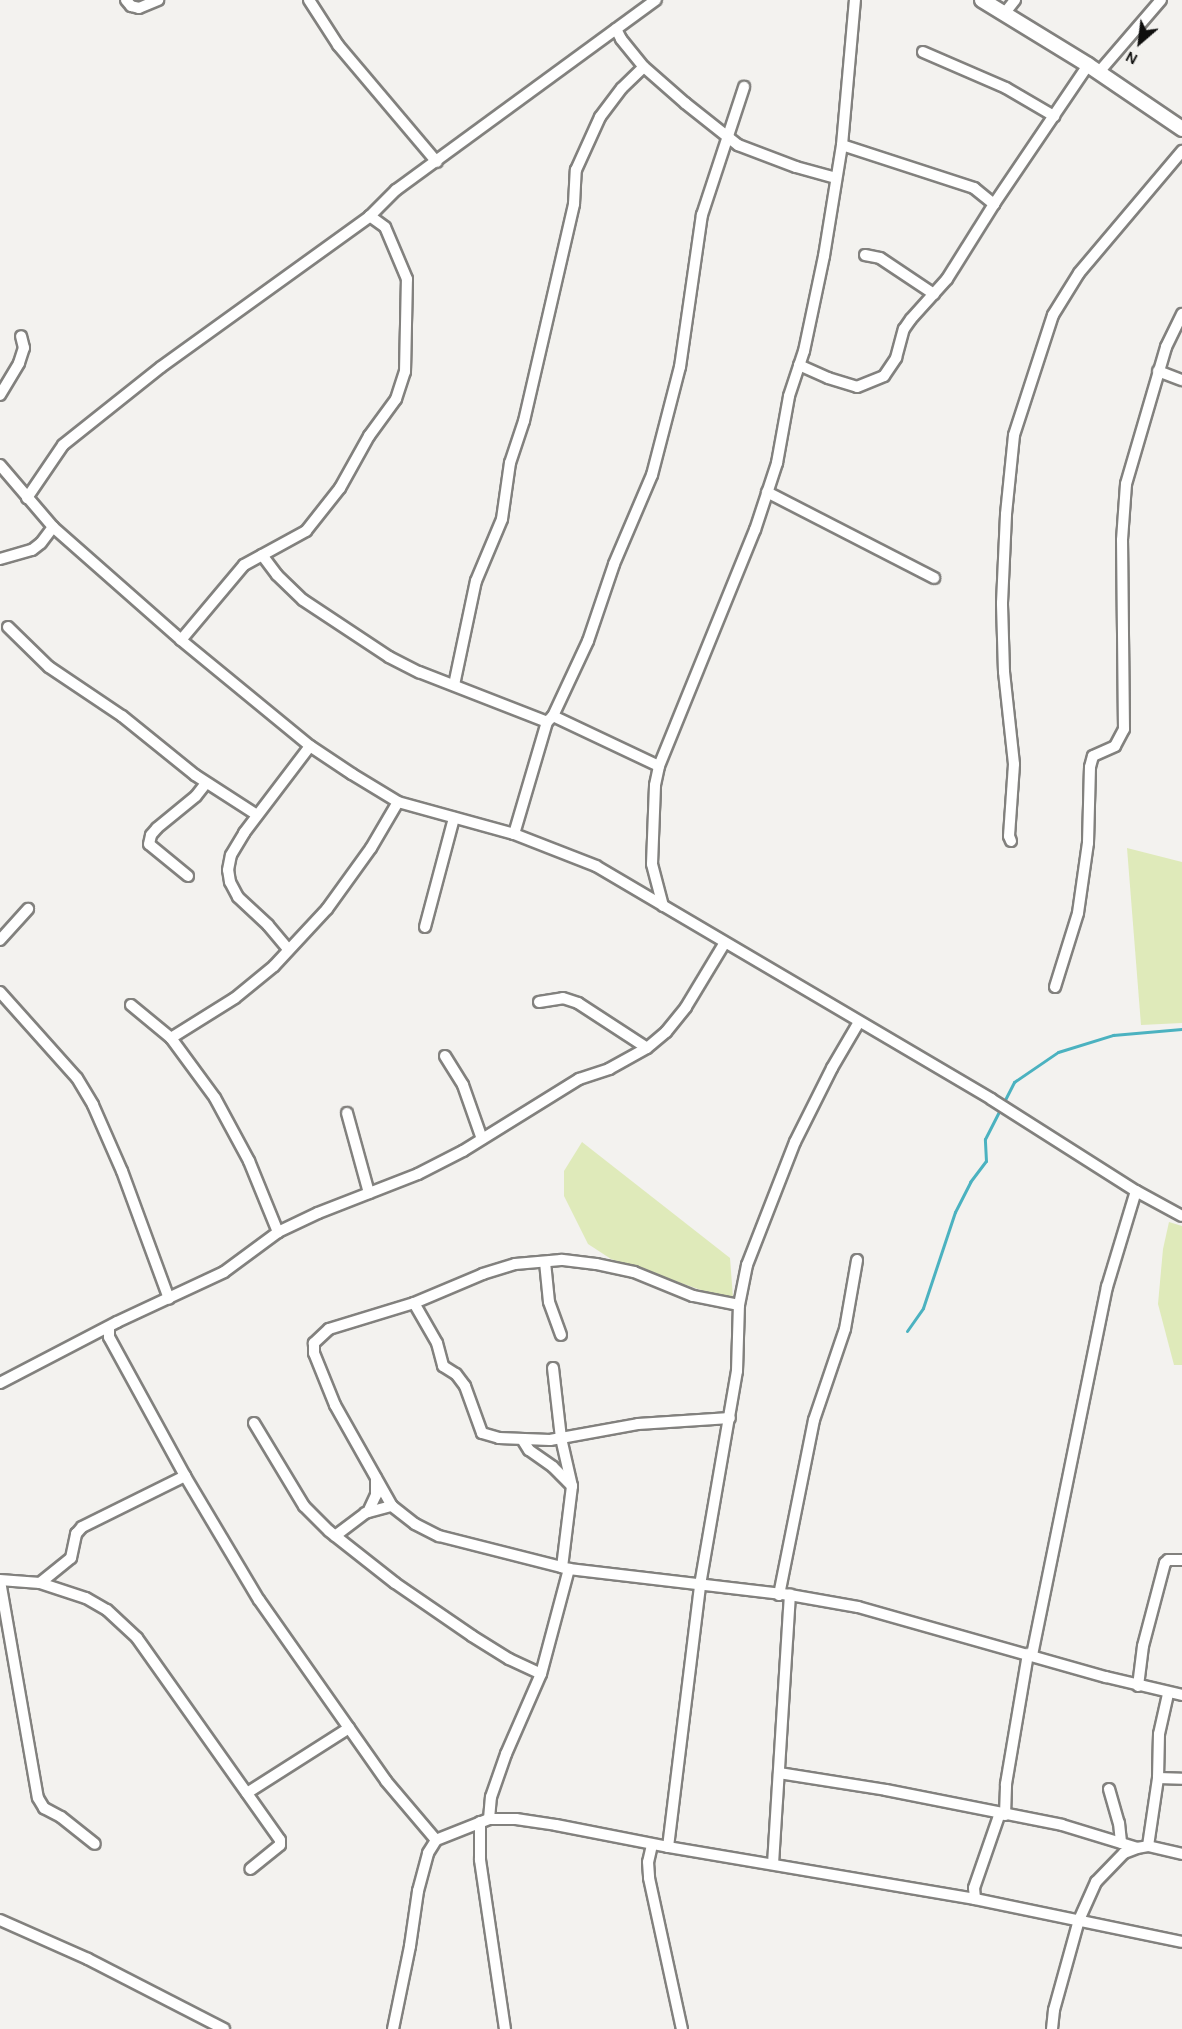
<!DOCTYPE html>
<html>
<head>
<meta charset="utf-8">
<style>
	body { margin:0 }
	#map { position:relative; width:1182px; height:2029px; overflow:hidden; background:#f3f2ef; font-family:Karla,sans-serif }
	div>[style] { position:absolute }
	[style*='--x'] { left:calc(var(--x)*1px); top:calc(var(--y)*1px); width:calc(var(--w)*1px); rotate:calc(var(--a)*1deg) }
	.green>* { inset:0; background:#dfeaba }
	.stream>* { height:3px; margin:-1.5px; padding:0 1.5px; transform-origin:1.5px; border-radius:1.5px; background:#4bb2c0 }
	.roads { filter:drop-shadow(2px 0 #82817e) drop-shadow(-2px 0 #82817e) drop-shadow(0 2px #82817e) drop-shadow(0 -2px #82817e) }
	.minor>* { height:10px; margin:-5px; padding:0 5px; transform-origin:5px; border-radius:5px; background:#fff }
	.tertiary>* { height:14px; margin:-7px; padding:0 7px; transform-origin:7px; border-radius:7px; background:#fff }
	span { translate:-50% -50%; white-space:nowrap; text-align:center; line-height:1.15; -webkit-text-stroke:6px #f3f2ef; paint-order:stroke }
	.north { position:absolute; left:1110px; top:12px; width:60px; height:60px; -webkit-text-stroke:4px #f3f2ef; paint-order:stroke; rotate:208deg; font-size:16px; font-weight:700; line-height:24px; text-align:center; color:#0f0f0e }
	.north::after { content:''; display:block; margin:auto; width:21px; height:27px; background:#0f0f0e; clip-path:polygon(50% 0,100% 100%,50% 72%,0 100%) }
</style>
</head>
<body>
<div id="map">
	<div class="green">
		<div style="clip-path:polygon(1127px 848px,1182px 862px,1182px 1023px,1141px 1025px)"></div>
		<div style="clip-path:polygon(582px 1142px,730px 1258px,733px 1298px,704px 1291px,611px 1259px,588px 1244px,564px 1196px,564px 1171px)"></div>
		<div style="clip-path:polygon(1169px 1222px,1182px 1226px,1182px 1365px,1174px 1365px,1158px 1304px,1163px 1249px)"></div>
	</div>
	<div class="stream">
		<div style="--x:907;--y:1331;--w:28;--a:-55"></div>
		<div style="--x:923;--y:1308;--w:101;--a:-71.6"></div>
		<div style="--x:955;--y:1212;--w:34;--a:-63"></div>
		<div style="--x:970;--y:1182;--w:26;--a:-53"></div>
		<div style="--x:986;--y:1161;--w:22;--a:-93"></div>
		<div style="--x:985;--y:1139;--w:64;--a:-63"></div>
		<div style="--x:1014;--y:1082;--w:53;--a:-34.3"></div>
		<div style="--x:1058;--y:1052;--w:58;--a:-17.2"></div>
		<div style="--x:1113;--y:1035;--w:69;--a:-5"></div>
	</div>
	<div class="roads">
		<div class="minor">
			<div style="--x:126;--y:0;--w:8;--a:50"></div>
			<div style="--x:131;--y:6;--w:8;--a:14"></div>
			<div style="--x:139;--y:8;--w:21;--a:-23"></div>
			<div style="--x:309;--y:0;--w:54;--a:57.2"></div>
			<div style="--x:338;--y:45;--w:153;--a:49.8"></div>
			<div style="--x:1004;--y:14;--w:18;--a:-52"></div>
			<div style="--x:616;--y:29;--w:11;--a:63"></div>
			<div style="--x:621;--y:39;--w:36;--a:51"></div>
			<div style="--x:644;--y:67;--w:55;--a:41.3"></div>
			<div style="--x:685;--y:103;--w:68;--a:38.4"></div>
			<div style="--x:738;--y:145;--w:62;--a:20.8"></div>
			<div style="--x:796;--y:167;--w:41;--a:15.4"></div>
			<div style="--x:923;--y:52;--w:90;--a:23.4"></div>
			<div style="--x:1006;--y:88;--w:56;--a:30.3"></div>
			<div style="--x:1099;--y:72;--w:95;--a:-49.3"></div>
			<div style="--x:842;--y:145;--w:139;--a:18"></div>
			<div style="--x:974;--y:188;--w:26;--a:39"></div>
			<div style="--x:865;--y:255;--w:15;--a:11"></div>
			<div style="--x:880;--y:258;--w:65;--a:33.7"></div>
			<div style="--x:799;--y:365;--w:32;--a:24"></div>
			<div style="--x:828;--y:378;--w:30;--a:17"></div>
			<div style="--x:857;--y:387;--w:29;--a:-22"></div>
			<div style="--x:884;--y:376;--w:22;--a:-56"></div>
			<div style="--x:896;--y:358;--w:30;--a:-75"></div>
			<div style="--x:904;--y:329;--w:12;--a:-55"></div>
			<div style="--x:911;--y:319;--w:54;--a:-48"></div>
			<div style="--x:947;--y:279;--w:89;--a:-57.9"></div>
			<div style="--x:994;--y:204;--w:168;--a:-55.9"></div>
			<div style="--x:1158;--y:371;--w:26;--a:21"></div>
			<div style="--x:0;--y:395;--w:37;--a:-59"></div>
			<div style="--x:19;--y:363;--w:16;--a:-72"></div>
			<div style="--x:24;--y:348;--w:12;--a:-104"></div>
			<div style="--x:0;--y:465;--w:82;--a:49.5"></div>
			<div style="--x:53;--y:527;--w:171;--a:41.4"></div>
			<div style="--x:181;--y:640;--w:167;--a:39.4"></div>
			<div style="--x:310;--y:746;--w:50;--a:33.7"></div>
			<div style="--x:352;--y:774;--w:54;--a:31.3"></div>
			<div style="--x:398;--y:802;--w:120;--a:15.4"></div>
			<div style="--x:514;--y:834;--w:88;--a:21.3"></div>
			<div style="--x:596;--y:866;--w:459;--a:30.5"></div>
			<div style="--x:991;--y:1099;--w:172;--a:32.4"></div>
			<div style="--x:1136;--y:1191;--w:52;--a:28.5"></div>
			<div style="--x:767;--y:492;--w:188;--a:27.2"></div>
			<div style="--x:27;--y:498;--w:64;--a:-55.8"></div>
			<div style="--x:63;--y:445;--w:125;--a:-38.5"></div>
			<div style="--x:161;--y:367;--w:258;--a:-35.8"></div>
			<div style="--x:370;--y:216;--w:37;--a:-45"></div>
			<div style="--x:396;--y:190;--w:322;--a:-36.2"></div>
			<div style="--x:262;--y:555;--w:25;--a:53"></div>
			<div style="--x:277;--y:575;--w:36;--a:44"></div>
			<div style="--x:303;--y:600;--w:103;--a:33.5"></div>
			<div style="--x:389;--y:657;--w:34;--a:27"></div>
			<div style="--x:419;--y:672;--w:137;--a:21.3"></div>
			<div style="--x:0;--y:559;--w:33;--a:-16"></div>
			<div style="--x:32;--y:550;--w:11;--a:-38"></div>
			<div style="--x:41;--y:543;--w:20;--a:-53"></div>
			<div style="--x:8;--y:627;--w:57;--a:44.3"></div>
			<div style="--x:49;--y:667;--w:88;--a:33.9"></div>
			<div style="--x:122;--y:716;--w:94;--a:38.9"></div>
			<div style="--x:195;--y:775;--w:74;--a:32.8"></div>
			<div style="--x:181;--y:640;--w:98;--a:-50"></div>
			<div style="--x:244;--y:565;--w:71;--a:-28.7"></div>
			<div style="--x:306;--y:531;--w:55;--a:-51.7"></div>
			<div style="--x:340;--y:488;--w:60;--a:-60.9"></div>
			<div style="--x:369;--y:436;--w:46;--a:-53.9"></div>
			<div style="--x:396;--y:399;--w:28;--a:-72"></div>
			<div style="--x:405;--y:372;--w:93;--a:-88.8"></div>
			<div style="--x:407;--y:279;--w:56;--a:-112.9"></div>
			<div style="--x:385;--y:227;--w:19;--a:-144"></div>
			<div style="--x:454;--y:685;--w:106;--a:-78.1"></div>
			<div style="--x:476;--y:581;--w:67;--a:-67.2"></div>
			<div style="--x:502;--y:519;--w:57;--a:-81.9"></div>
			<div style="--x:510;--y:463;--w:44;--a:-71.6"></div>
			<div style="--x:524;--y:421;--w:223;--a:-77"></div>
			<div style="--x:574;--y:204;--w:34;--a:-87"></div>
			<div style="--x:576;--y:170;--w:58;--a:-65.6"></div>
			<div style="--x:600;--y:117;--w:36;--a:-53"></div>
			<div style="--x:622;--y:88;--w:30;--a:-44"></div>
			<div style="--x:553;--y:716;--w:83;--a:-65"></div>
			<div style="--x:588;--y:641;--w:81;--a:-71.3"></div>
			<div style="--x:614;--y:564;--w:97;--a:-66.9"></div>
			<div style="--x:652;--y:475;--w:112;--a:-75.5"></div>
			<div style="--x:680;--y:367;--w:154;--a:-81.8"></div>
			<div style="--x:702;--y:215;--w:135;--a:-71.8"></div>
			<div style="--x:514;--y:834;--w:117;--a:-73.6"></div>
			<div style="--x:547;--y:722;--w:8;--a:-45"></div>
			<div style="--x:553;--y:716;--w:117;--a:25.3"></div>
			<div style="--x:1011;--y:841;--w:5;--a:-112"></div>
			<div style="--x:1009;--y:836;--w:72;--a:-86"></div>
			<div style="--x:1014;--y:764;--w:93;--a:-96.2"></div>
			<div style="--x:1004;--y:672;--w:69;--a:-91.7"></div>
			<div style="--x:1002;--y:603;--w:89;--a:-87.4"></div>
			<div style="--x:1006;--y:514;--w:79;--a:-84.2"></div>
			<div style="--x:1014;--y:435;--w:126;--a:-72"></div>
			<div style="--x:1053;--y:315;--w:49;--a:-58.2"></div>
			<div style="--x:1079;--y:273;--w:160;--a:-49.8"></div>
			<div style="--x:188;--y:876;--w:50;--a:-140.6"></div>
			<div style="--x:149;--y:844;--w:9;--a:-77"></div>
			<div style="--x:151;--y:835;--w:9;--a:-49"></div>
			<div style="--x:157;--y:828;--w:50;--a:-39.4"></div>
			<div style="--x:196;--y:796;--w:16;--a:-52"></div>
			<div style="--x:663;--y:906;--w:43;--a:-104.7"></div>
			<div style="--x:652;--y:864;--w:79;--a:-87.8"></div>
			<div style="--x:655;--y:785;--w:19;--a:-78"></div>
			<div style="--x:659;--y:766;--w:255;--a:-67.9"></div>
			<div style="--x:755;--y:530;--w:71;--a:-71.8"></div>
			<div style="--x:777;--y:463;--w:68;--a:-79.8"></div>
			<div style="--x:789;--y:396;--w:47;--a:-71.6"></div>
			<div style="--x:804;--y:351;--w:97;--a:-78.1"></div>
			<div style="--x:824;--y:256;--w:112;--a:-80.8"></div>
			<div style="--x:842;--y:145;--w:146;--a:-84.9"></div>
			<div style="--x:425;--y:927;--w:113;--a:-75.1"></div>
			<div style="--x:0;--y:940;--w:42;--a:-47.9"></div>
			<div style="--x:288;--y:949;--w:31;--a:-130"></div>
			<div style="--x:268;--y:925;--w:41;--a:-137"></div>
			<div style="--x:238;--y:897;--w:17;--a:-118"></div>
			<div style="--x:230;--y:882;--w:12;--a:-99"></div>
			<div style="--x:228;--y:870;--w:15;--a:-79"></div>
			<div style="--x:231;--y:855;--w:26;--a:-59"></div>
			<div style="--x:244;--y:833;--w:109;--a:-52.8"></div>
			<div style="--x:1055;--y:987;--w:77;--a:-72.7"></div>
			<div style="--x:1078;--y:913;--w:71;--a:-81.9"></div>
			<div style="--x:1088;--y:843;--w:76;--a:-88.5"></div>
			<div style="--x:1090;--y:767;--w:11;--a:-75"></div>
			<div style="--x:1093;--y:756;--w:24;--a:-24"></div>
			<div style="--x:1115;--y:746;--w:19;--a:-62"></div>
			<div style="--x:1124;--y:729;--w:189;--a:-90.6"></div>
			<div style="--x:1122;--y:540;--w:56;--a:-85.9"></div>
			<div style="--x:1126;--y:484;--w:143;--a:-73.7"></div>
			<div style="--x:1166;--y:347;--w:37;--a:-64"></div>
			<div style="--x:0;--y:992;--w:115;--a:48.2"></div>
			<div style="--x:77;--y:1078;--w:31;--a:59"></div>
			<div style="--x:93;--y:1105;--w:72;--a:66.3"></div>
			<div style="--x:122;--y:1171;--w:136;--a:69.8"></div>
			<div style="--x:539;--y:1002;--w:24;--a:-9"></div>
			<div style="--x:563;--y:998;--w:16;--a:18"></div>
			<div style="--x:578;--y:1003;--w:82;--a:33.1"></div>
			<div style="--x:131;--y:1005;--w:52;--a:39.5"></div>
			<div style="--x:171;--y:1038;--w:74;--a:53.7"></div>
			<div style="--x:215;--y:1098;--w:72;--a:61.6"></div>
			<div style="--x:249;--y:1161;--w:77;--a:67.8"></div>
			<div style="--x:171;--y:1038;--w:75;--a:-32"></div>
			<div style="--x:235;--y:998;--w:50;--a:-39.4"></div>
			<div style="--x:274;--y:966;--w:78;--a:-47.1"></div>
			<div style="--x:327;--y:909;--w:75;--a:-54.2"></div>
			<div style="--x:371;--y:848;--w:53;--a:-59.6"></div>
			<div style="--x:445;--y:1056;--w:34;--a:58"></div>
			<div style="--x:463;--y:1085;--w:57;--a:70.6"></div>
			<div style="--x:347;--y:1113;--w:83;--a:74.6"></div>
			<div style="--x:545;--y:1262;--w:40;--a:84.3"></div>
			<div style="--x:549;--y:1302;--w:35;--a:70"></div>
			<div style="--x:414;--y:1303;--w:46;--a:60.1"></div>
			<div style="--x:437;--y:1343;--w:24;--a:75"></div>
			<div style="--x:443;--y:1366;--w:15;--a:32"></div>
			<div style="--x:456;--y:1374;--w:15;--a:53"></div>
			<div style="--x:465;--y:1386;--w:50;--a:70.1"></div>
			<div style="--x:482;--y:1433;--w:18;--a:16"></div>
			<div style="--x:499;--y:1438;--w:51;--a:2.2"></div>
			<div style="--x:550;--y:1440;--w:89;--a:-10.3"></div>
			<div style="--x:638;--y:1424;--w:92;--a:-3.7"></div>
			<div style="--x:739;--y:1305;--w:47;--a:-168.9"></div>
			<div style="--x:693;--y:1296;--w:64;--a:-157.9"></div>
			<div style="--x:634;--y:1272;--w:39;--a:-168"></div>
			<div style="--x:596;--y:1264;--w:35;--a:-173"></div>
			<div style="--x:561;--y:1260;--w:46;--a:175"></div>
			<div style="--x:515;--y:1264;--w:34;--a:163"></div>
			<div style="--x:483;--y:1274;--w:75;--a:157.2"></div>
			<div style="--x:414;--y:1303;--w:89;--a:163"></div>
			<div style="--x:329;--y:1329;--w:21;--a:137"></div>
			<div style="--x:314;--y:1343;--w:10;--a:90"></div>
			<div style="--x:314;--y:1353;--w:56;--a:68"></div>
			<div style="--x:335;--y:1405;--w:116;--a:60.6"></div>
			<div style="--x:392;--y:1506;--w:29;--a:38"></div>
			<div style="--x:415;--y:1524;--w:27;--a:27"></div>
			<div style="--x:439;--y:1536;--w:134;--a:14.2"></div>
			<div style="--x:569;--y:1569;--w:223;--a:6.7"></div>
			<div style="--x:790;--y:1595;--w:69;--a:10"></div>
			<div style="--x:858;--y:1607;--w:258;--a:15.8"></div>
			<div style="--x:1106;--y:1677;--w:78;--a:13.3"></div>
			<div style="--x:109;--y:1327;--w:10;--a:90"></div>
			<div style="--x:109;--y:1337;--w:158;--a:61.3"></div>
			<div style="--x:185;--y:1476;--w:144;--a:59.2"></div>
			<div style="--x:259;--y:1600;--w:221;--a:54.9"></div>
			<div style="--x:386;--y:1781;--w:77;--a:49.7"></div>
			<div style="--x:553;--y:1368;--w:70;--a:83.5"></div>
			<div style="--x:561;--y:1438;--w:49;--a:77.1"></div>
			<div style="--x:572;--y:1486;--w:82;--a:97"></div>
			<div style="--x:0;--y:1383;--w:132;--a:-27.5"></div>
			<div style="--x:117;--y:1322;--w:118;--a:-25"></div>
			<div style="--x:224;--y:1272;--w:67;--a:-36.5"></div>
			<div style="--x:278;--y:1232;--w:44;--a:-25.4"></div>
			<div style="--x:318;--y:1213;--w:107;--a:-21.3"></div>
			<div style="--x:418;--y:1174;--w:51;--a:-27.1"></div>
			<div style="--x:463;--y:1151;--w:137;--a:-31.8"></div>
			<div style="--x:579;--y:1079;--w:32;--a:-18"></div>
			<div style="--x:609;--y:1069;--w:43;--a:-28.9"></div>
			<div style="--x:647;--y:1048;--w:25;--a:-40"></div>
			<div style="--x:666;--y:1032;--w:32;--a:-51"></div>
			<div style="--x:686;--y:1007;--w:74;--a:-58.9"></div>
			<div style="--x:254;--y:1423;--w:97;--a:58.9"></div>
			<div style="--x:304;--y:1506;--w:35;--a:45"></div>
			<div style="--x:329;--y:1531;--w:84;--a:38.2"></div>
			<div style="--x:395;--y:1583;--w:93;--a:34.5"></div>
			<div style="--x:472;--y:1636;--w:44;--a:31.9"></div>
			<div style="--x:509;--y:1659;--w:35;--a:25"></div>
			<div style="--x:522;--y:1439;--w:13;--a:58"></div>
			<div style="--x:529;--y:1450;--w:29;--a:35"></div>
			<div style="--x:553;--y:1467;--w:27;--a:45"></div>
			<div style="--x:368;--y:1512;--w:19;--a:-65"></div>
			<div style="--x:376;--y:1495;--w:17;--a:-90"></div>
			<div style="--x:335;--y:1536;--w:38;--a:-37"></div>
			<div style="--x:365;--y:1513;--w:28;--a:-15"></div>
			<div style="--x:0;--y:1580;--w:40;--a:4.3"></div>
			<div style="--x:40;--y:1583;--w:48;--a:18.1"></div>
			<div style="--x:86;--y:1598;--w:24;--a:30"></div>
			<div style="--x:107;--y:1610;--w:41;--a:43"></div>
			<div style="--x:137;--y:1638;--w:247;--a:54.7"></div>
			<div style="--x:280;--y:1840;--w:5;--a:90"></div>
			<div style="--x:280;--y:1845;--w:38;--a:141"></div>
			<div style="--x:0;--y:1581;--w:220;--a:80.1"></div>
			<div style="--x:38;--y:1798;--w:12;--a:59"></div>
			<div style="--x:44;--y:1808;--w:19;--a:28"></div>
			<div style="--x:61;--y:1817;--w:43;--a:38.5"></div>
			<div style="--x:40;--y:1583;--w:40;--a:-39"></div>
			<div style="--x:71;--y:1558;--w:25;--a:-78"></div>
			<div style="--x:76;--y:1534;--w:9;--a:-49"></div>
			<div style="--x:82;--y:1527;--w:115;--a:-26.3"></div>
			<div style="--x:779;--y:1595;--w:178;--a:-78.7"></div>
			<div style="--x:814;--y:1420;--w:96;--a:-71.2"></div>
			<div style="--x:845;--y:1329;--w:70;--a:-80.1"></div>
			<div style="--x:1032;--y:1655;--w:376;--a:-78.5"></div>
			<div style="--x:1107;--y:1287;--w:100;--a:-73.2"></div>
			<div style="--x:1138;--y:1686;--w:40;--a:-82.9"></div>
			<div style="--x:1143;--y:1646;--w:86;--a:-75.2"></div>
			<div style="--x:1165;--y:1563;--w:4;--a:-45"></div>
			<div style="--x:1168;--y:1560;--w:14;--a:0"></div>
			<div style="--x:779;--y:1773;--w:108;--a:9"></div>
			<div style="--x:886;--y:1790;--w:179;--a:11.2"></div>
			<div style="--x:1062;--y:1825;--w:78;--a:17"></div>
			<div style="--x:1158;--y:1778;--w:24;--a:2"></div>
			<div style="--x:1109;--y:1789;--w:35;--a:74"></div>
			<div style="--x:1119;--y:1823;--w:20;--a:84"></div>
			<div style="--x:247;--y:1793;--w:121;--a:-32.5"></div>
			<div style="--x:1005;--y:1815;--w:31;--a:-88"></div>
			<div style="--x:1006;--y:1784;--w:132;--a:-80.4"></div>
			<div style="--x:489;--y:1819;--w:22;--a:-85"></div>
			<div style="--x:491;--y:1797;--w:46;--a:-70.8"></div>
			<div style="--x:506;--y:1754;--w:87;--a:-66.4"></div>
			<div style="--x:541;--y:1674;--w:109;--a:-75.1"></div>
			<div style="--x:480;--y:1822;--w:38;--a:90"></div>
			<div style="--x:480;--y:1860;--w:171;--a:81.6"></div>
			<div style="--x:652;--y:1845;--w:17;--a:103"></div>
			<div style="--x:648;--y:1862;--w:16;--a:86"></div>
			<div style="--x:649;--y:1878;--w:155;--a:77.7"></div>
			<div style="--x:1148;--y:1846;--w:69;--a:-81.6"></div>
			<div style="--x:1158;--y:1778;--w:44;--a:-88.7"></div>
			<div style="--x:1159;--y:1734;--w:41;--a:-77.3"></div>
			<div style="--x:668;--y:1847;--w:264;--a:-83"></div>
			<div style="--x:700;--y:1585;--w:217;--a:-80.2"></div>
			<div style="--x:737;--y:1371;--w:66;--a:-88.3"></div>
			<div style="--x:739;--y:1305;--w:41;--a:-78.7"></div>
			<div style="--x:747;--y:1265;--w:132;--a:-68.7"></div>
			<div style="--x:795;--y:1142;--w:83;--a:-63.4"></div>
			<div style="--x:832;--y:1068;--w:53;--a:-59.6"></div>
			<div style="--x:773;--y:1864;--w:270;--a:-86.4"></div>
			<div style="--x:975;--y:1899;--w:11;--a:-95"></div>
			<div style="--x:974;--y:1888;--w:79;--a:-70.9"></div>
			<div style="--x:0;--y:1920;--w:96;--a:23.9"></div>
			<div style="--x:88;--y:1959;--w:153;--a:27.2"></div>
			<div style="--x:393;--y:2029;--w:85;--a:-78.4"></div>
			<div style="--x:410;--y:1946;--w:56;--a:-81.7"></div>
			<div style="--x:418;--y:1891;--w:39;--a:-75"></div>
			<div style="--x:428;--y:1853;--w:15;--a:-58"></div>
			<div style="--x:436;--y:1840;--w:57;--a:-21.6"></div>
			<div style="--x:489;--y:1819;--w:27;--a:0"></div>
			<div style="--x:516;--y:1819;--w:40;--a:8.5"></div>
			<div style="--x:556;--y:1825;--w:114;--a:11.1"></div>
			<div style="--x:668;--y:1847;--w:311;--a:9.6"></div>
			<div style="--x:975;--y:1899;--w:211;--a:11.7"></div>
			<div style="--x:1052;--y:2029;--w:19;--a:-84"></div>
			<div style="--x:1054;--y:2010;--w:93;--a:-74.5"></div>
			<div style="--x:1079;--y:1920;--w:42;--a:-65.9"></div>
			<div style="--x:1096;--y:1882;--w:40;--a:-46"></div>
			<div style="--x:1124;--y:1853;--w:14;--a:-21"></div>
			<div style="--x:1137;--y:1848;--w:11;--a:-10"></div>
			<div style="--x:1148;--y:1846;--w:35;--a:13"></div>
		</div>
		<div class="tertiary">
			<div style="--x:982;--y:0;--w:124;--a:31.5"></div>
			<div style="--x:1088;--y:65;--w:114;--a:34.2"></div>
		</div>
	</div>
	<div class="north">N</div>
</div>
</body>
</html>
